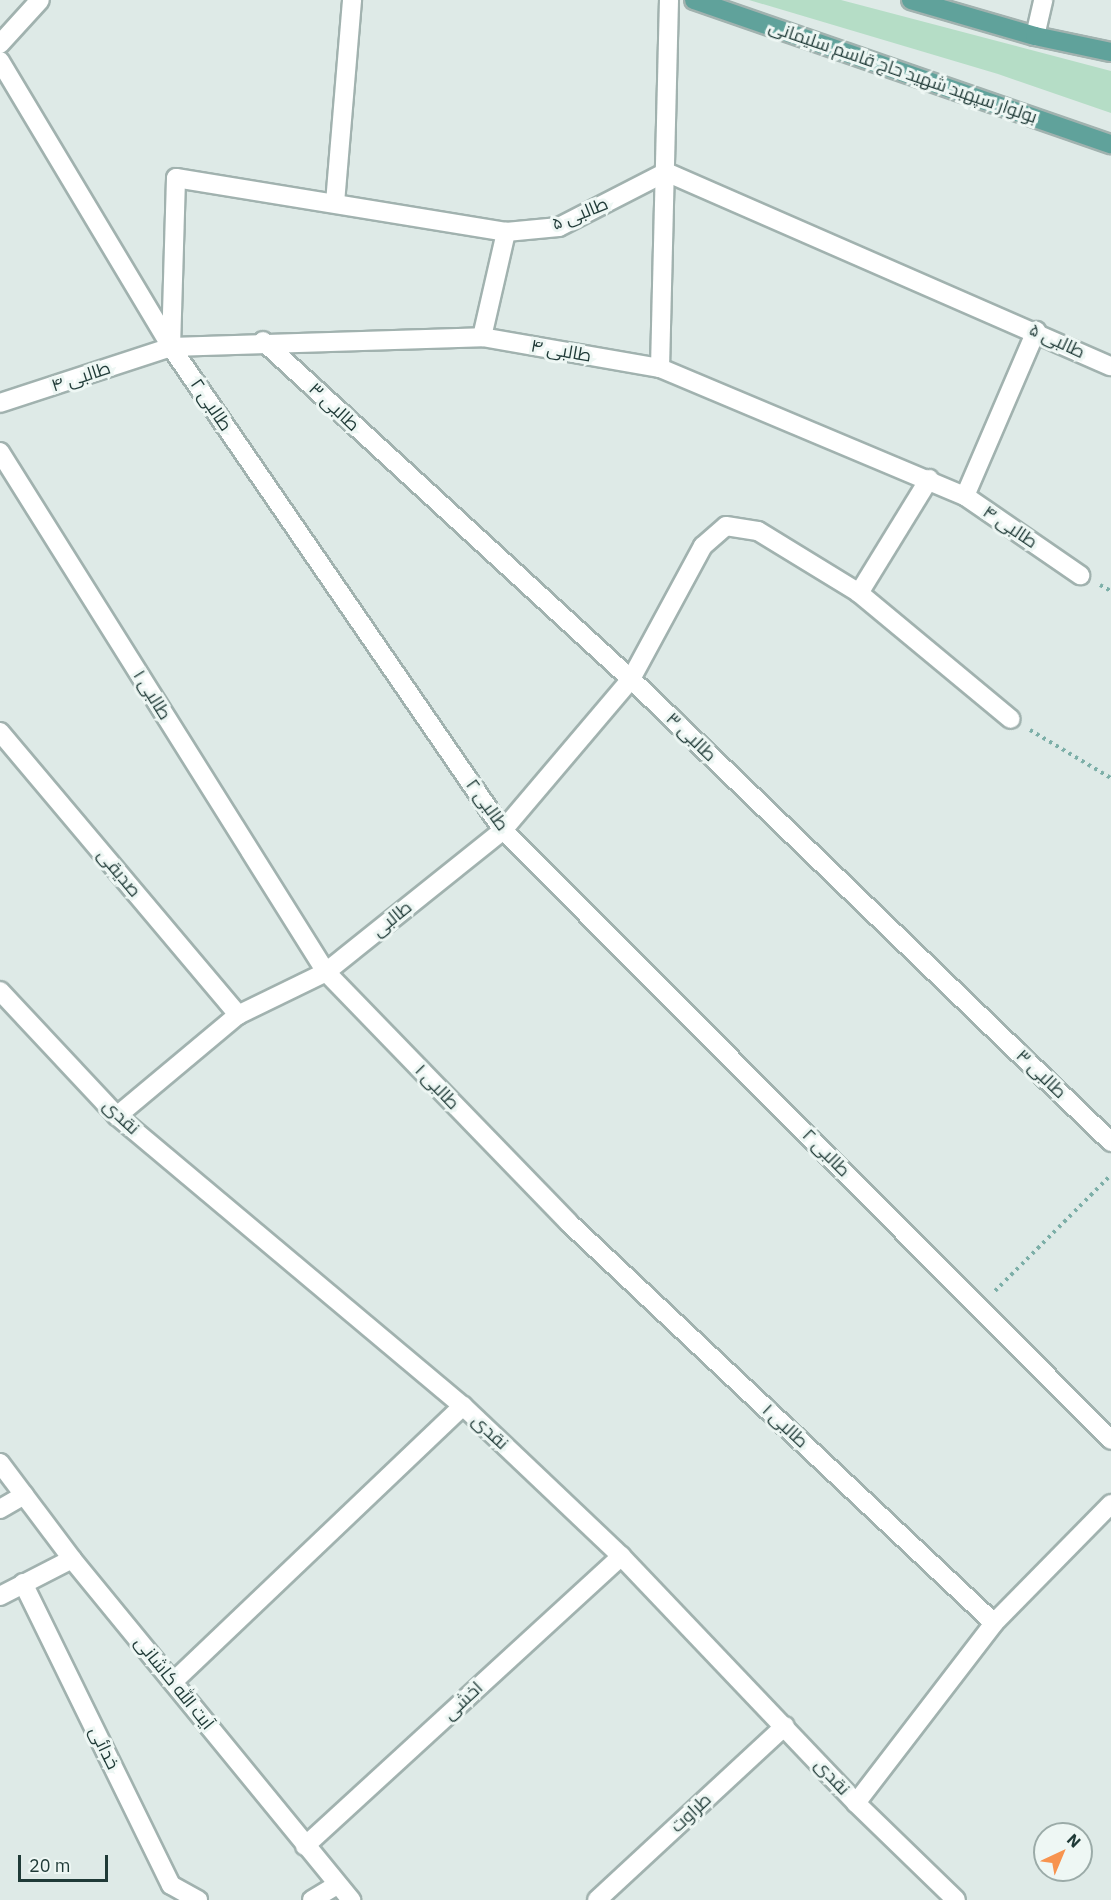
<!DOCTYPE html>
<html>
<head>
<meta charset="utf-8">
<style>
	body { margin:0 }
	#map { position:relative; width:1111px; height:1900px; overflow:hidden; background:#deeae7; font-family:"IBM Plex Sans",Cairo,sans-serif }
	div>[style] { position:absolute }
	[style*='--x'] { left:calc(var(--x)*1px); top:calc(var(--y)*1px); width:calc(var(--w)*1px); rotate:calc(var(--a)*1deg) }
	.green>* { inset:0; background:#b5ddc6 }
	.path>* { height:4px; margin-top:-2px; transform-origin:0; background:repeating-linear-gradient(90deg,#7dafa8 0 3px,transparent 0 7.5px) }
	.roads { filter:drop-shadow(2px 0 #a1b2af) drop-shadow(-2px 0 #a1b2af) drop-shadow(0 2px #a1b2af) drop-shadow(0 -2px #a1b2af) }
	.minor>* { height:18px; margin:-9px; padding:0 9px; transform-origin:9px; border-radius:9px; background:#fff }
	.major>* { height:18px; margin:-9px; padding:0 9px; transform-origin:9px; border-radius:9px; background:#60a29b }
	span { translate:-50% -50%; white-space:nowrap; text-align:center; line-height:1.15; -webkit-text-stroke:6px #eef7f4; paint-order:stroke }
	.street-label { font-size:18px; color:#1f3a37 }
	.north { position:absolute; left:1033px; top:1822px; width:60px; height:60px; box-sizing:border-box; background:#eef7f4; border:2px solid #9baba8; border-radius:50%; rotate:44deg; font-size:16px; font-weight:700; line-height:24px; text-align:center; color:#1f3a37 }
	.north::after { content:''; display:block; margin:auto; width:21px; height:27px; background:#f7934e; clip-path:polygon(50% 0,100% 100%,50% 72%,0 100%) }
	.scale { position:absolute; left:18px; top:1855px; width:90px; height:27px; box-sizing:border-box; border:3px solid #1f3a37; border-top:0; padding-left:8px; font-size:18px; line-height:21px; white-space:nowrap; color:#1f3a37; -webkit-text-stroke:4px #eef7f4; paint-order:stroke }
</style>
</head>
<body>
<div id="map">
	<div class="green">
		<div style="clip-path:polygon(749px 0,841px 0,1111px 71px,1111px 113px,998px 74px)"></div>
	</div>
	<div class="path">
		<div style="--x:1100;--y:585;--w:13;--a:29"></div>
		<div style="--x:1030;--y:730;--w:94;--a:30.7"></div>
		<div style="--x:995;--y:1291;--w:164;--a:-45"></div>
	</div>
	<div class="roads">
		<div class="minor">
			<div style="--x:1035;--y:36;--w:37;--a:-77"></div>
			<div style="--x:0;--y:44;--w:59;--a:-47.7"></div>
			<div style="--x:0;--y:61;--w:333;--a:59.1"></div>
			<div style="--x:171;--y:347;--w:586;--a:55.5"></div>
			<div style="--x:503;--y:830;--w:861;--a:45.09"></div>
			<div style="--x:335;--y:203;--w:204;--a:-85.2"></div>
			<div style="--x:482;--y:337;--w:108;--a:-77.1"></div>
			<div style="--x:263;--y:341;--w:500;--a:42.6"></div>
			<div style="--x:631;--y:679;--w:667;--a:43.97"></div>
			<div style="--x:171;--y:347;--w:169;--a:-88.3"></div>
			<div style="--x:176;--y:178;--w:334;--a:9.3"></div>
			<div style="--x:506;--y:232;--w:53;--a:-5.4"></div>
			<div style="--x:559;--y:227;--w:120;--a:-27.2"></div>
			<div style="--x:666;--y:172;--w:485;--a:23.6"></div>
			<div style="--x:660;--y:368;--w:368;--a:-88.6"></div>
			<div style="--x:0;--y:403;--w:180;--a:-18.1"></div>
			<div style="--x:171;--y:347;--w:311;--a:-1.8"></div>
			<div style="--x:482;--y:337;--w:181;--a:9.9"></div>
			<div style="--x:660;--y:368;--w:331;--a:22.8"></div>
			<div style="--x:965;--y:496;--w:140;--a:34.5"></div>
			<div style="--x:0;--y:452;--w:614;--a:57.92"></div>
			<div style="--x:326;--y:972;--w:348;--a:45.9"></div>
			<div style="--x:568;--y:1222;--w:585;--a:43.27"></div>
			<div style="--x:965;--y:496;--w:180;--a:-66.7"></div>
			<div style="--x:859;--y:593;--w:134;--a:-58.4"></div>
			<div style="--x:0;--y:732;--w:370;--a:49.9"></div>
			<div style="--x:0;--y:991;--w:171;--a:46.9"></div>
			<div style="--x:117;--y:1116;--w:451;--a:40"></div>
			<div style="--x:463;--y:1406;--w:218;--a:43.5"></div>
			<div style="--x:621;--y:1556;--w:341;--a:46.4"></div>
			<div style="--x:856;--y:1803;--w:139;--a:44.1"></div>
			<div style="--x:117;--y:1116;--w:158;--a:-39.9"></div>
			<div style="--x:238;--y:1015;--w:98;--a:-26"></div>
			<div style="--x:326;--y:972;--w:227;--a:-38.7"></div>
			<div style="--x:503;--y:830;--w:198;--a:-49.7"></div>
			<div style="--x:631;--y:679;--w:151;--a:-61.6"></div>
			<div style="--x:703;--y:546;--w:30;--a:-41"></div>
			<div style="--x:726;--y:526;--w:32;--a:9"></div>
			<div style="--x:758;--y:531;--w:119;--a:31.5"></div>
			<div style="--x:859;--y:593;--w:197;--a:39.7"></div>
			<div style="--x:0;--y:1463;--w:120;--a:53.1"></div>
			<div style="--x:72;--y:1559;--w:441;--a:50.7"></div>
			<div style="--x:0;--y:1509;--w:28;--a:-30"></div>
			<div style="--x:23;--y:1583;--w:336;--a:63.9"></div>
			<div style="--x:171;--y:1885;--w:31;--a:29"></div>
			<div style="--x:0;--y:1596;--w:81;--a:-27.2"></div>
			<div style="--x:174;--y:1681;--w:399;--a:-43.6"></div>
			<div style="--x:856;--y:1803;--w:227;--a:-52.5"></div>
			<div style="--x:994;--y:1623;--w:167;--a:-45.5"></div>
			<div style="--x:305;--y:1846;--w:429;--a:-42.5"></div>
			<div style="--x:312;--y:1900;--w:29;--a:-31"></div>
			<div style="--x:597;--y:1900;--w:256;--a:-42.8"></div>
		</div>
		<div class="major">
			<div style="--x:694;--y:0;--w:441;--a:19.1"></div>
			<div style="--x:911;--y:0;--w:129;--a:16.2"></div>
			<div style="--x:1035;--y:36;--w:78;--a:11.9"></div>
		</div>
	</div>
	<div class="street-label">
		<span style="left:903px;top:72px;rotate:19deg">بولوار سپهبد شهید حاج قاسم سلیمانی</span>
		<span style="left:580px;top:214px;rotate:-22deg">طالبی ۵</span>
		<span style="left:1057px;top:341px;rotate:25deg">طالبی ۵</span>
		<span style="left:561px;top:351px;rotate:10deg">طالبی ۴</span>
		<span style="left:81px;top:377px;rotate:-18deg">طالبی ۴</span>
		<span style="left:211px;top:405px;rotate:56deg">طالبی ۲</span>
		<span style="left:334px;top:407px;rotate:43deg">طالبی ۳</span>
		<span style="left:1010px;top:527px;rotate:34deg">طالبی ۴</span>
		<span style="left:152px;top:695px;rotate:58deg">طالبی ۱</span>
		<span style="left:691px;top:737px;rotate:44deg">طالبی ۳</span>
		<span style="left:487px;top:805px;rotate:54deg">طالبی ۲</span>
		<span style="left:119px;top:873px;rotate:50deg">صدیقی</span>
		<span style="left:392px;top:919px;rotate:-39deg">طالبی</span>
		<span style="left:1041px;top:1074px;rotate:44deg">طالبی ۳</span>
		<span style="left:437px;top:1087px;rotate:46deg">طالبی ۱</span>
		<span style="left:121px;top:1117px;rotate:43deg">نقدی</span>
		<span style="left:826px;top:1153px;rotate:45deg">طالبی ۲</span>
		<span style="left:785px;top:1426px;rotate:43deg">طالبی ۱</span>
		<span style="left:490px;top:1432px;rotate:43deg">نقدی</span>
		<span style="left:174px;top:1683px;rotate:51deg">آیت الله کاشانی</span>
		<span style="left:463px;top:1701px;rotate:-43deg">اخشی</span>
		<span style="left:104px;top:1748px;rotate:64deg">خدائی</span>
		<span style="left:832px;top:1777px;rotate:47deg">نقدی</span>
		<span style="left:691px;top:1813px;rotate:-43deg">طراوت</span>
	</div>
	<div class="north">N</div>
	<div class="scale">20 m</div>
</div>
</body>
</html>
